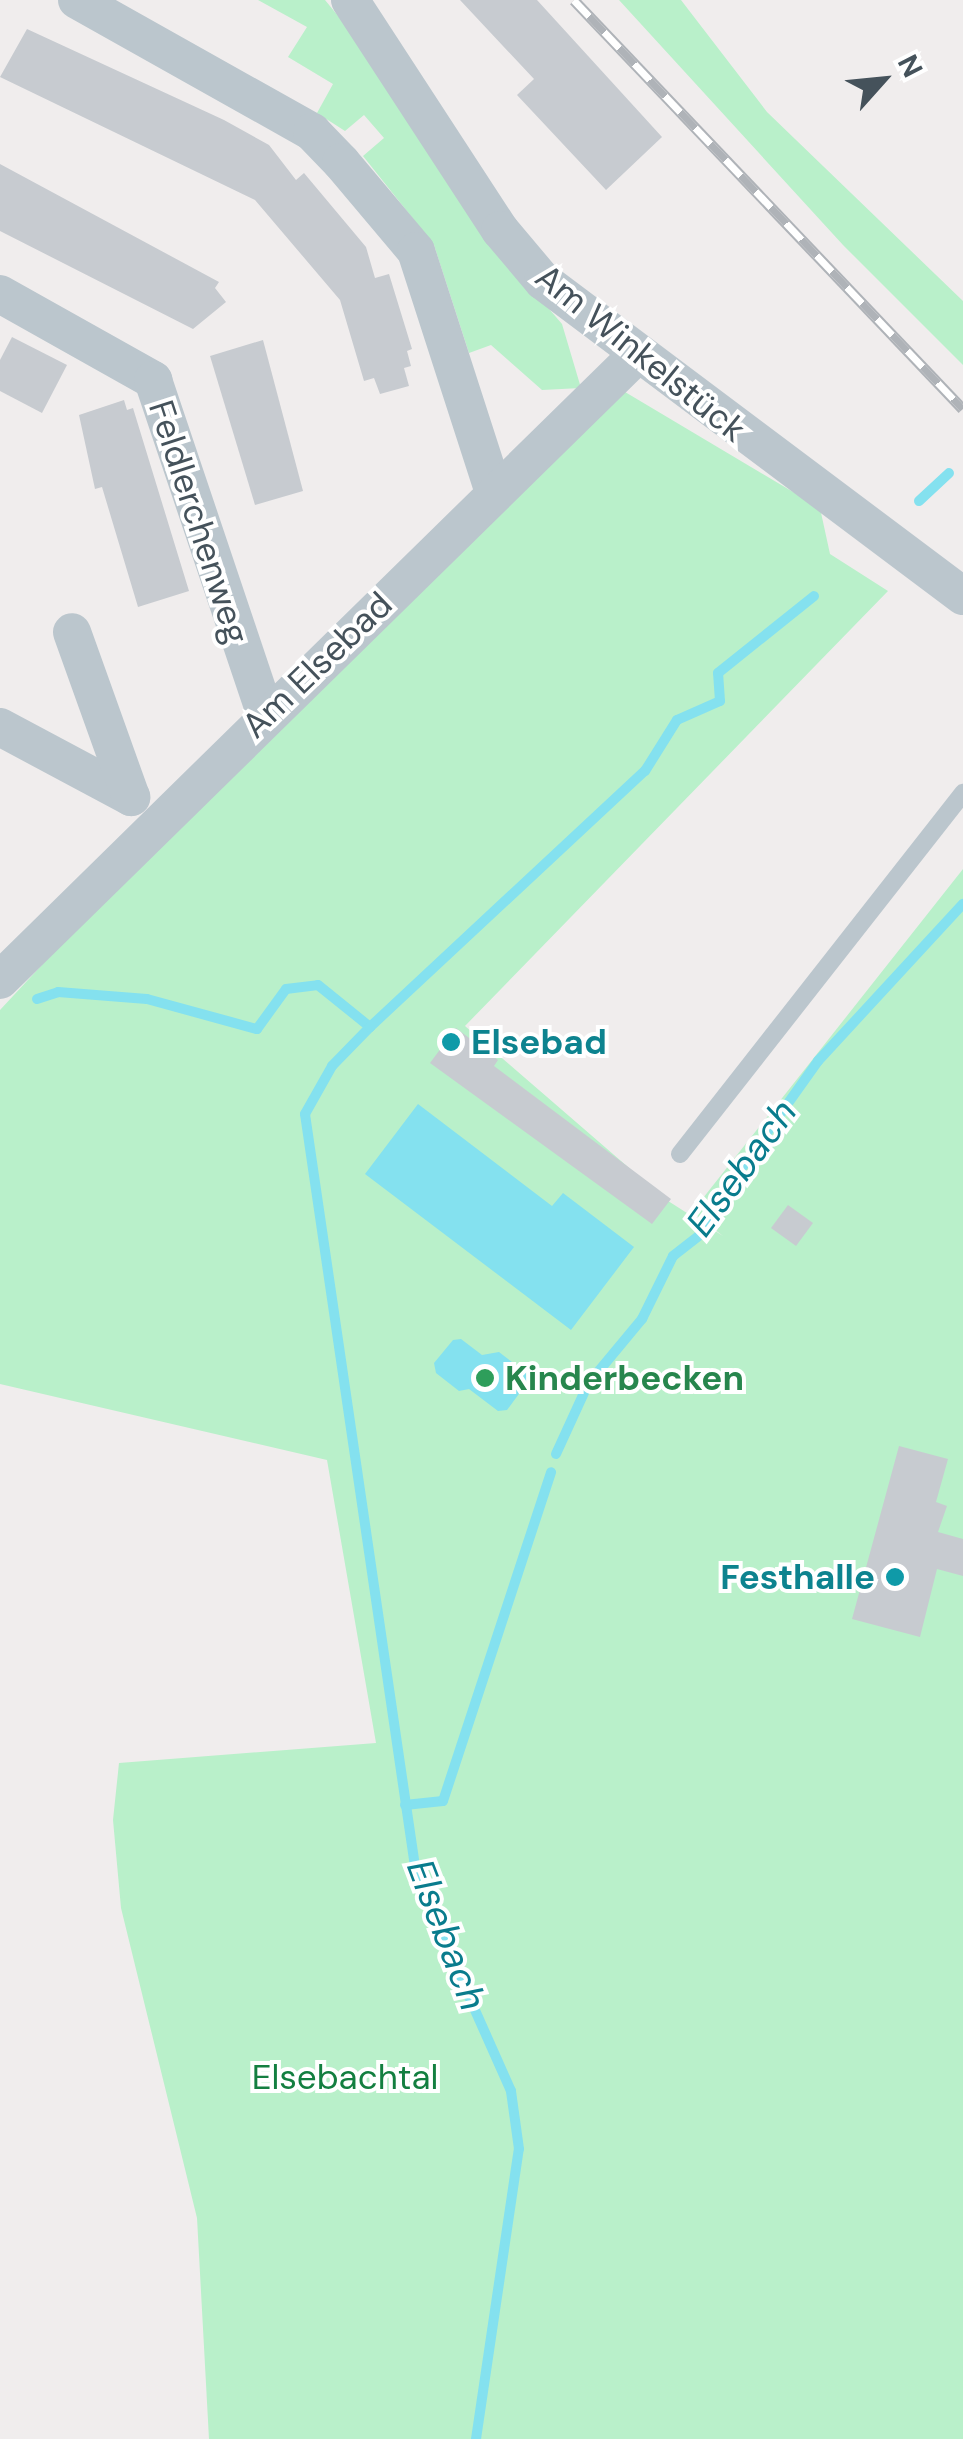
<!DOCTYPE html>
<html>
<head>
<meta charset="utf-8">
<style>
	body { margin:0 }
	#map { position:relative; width:963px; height:2439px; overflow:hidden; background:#f0eded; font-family:"DM Sans",sans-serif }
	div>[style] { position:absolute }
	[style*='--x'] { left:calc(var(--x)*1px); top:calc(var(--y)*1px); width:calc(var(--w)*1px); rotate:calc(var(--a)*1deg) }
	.green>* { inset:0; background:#b9f0ca }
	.water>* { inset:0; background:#84e1ef }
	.stream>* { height:10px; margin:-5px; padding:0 5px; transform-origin:5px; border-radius:5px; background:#84e1ef }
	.building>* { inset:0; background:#c7cbd0 }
	.service>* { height:18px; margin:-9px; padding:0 9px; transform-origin:9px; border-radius:9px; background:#bbc6cd }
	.minor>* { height:38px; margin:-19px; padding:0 19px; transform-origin:19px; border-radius:19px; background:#bbc6cd }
	.rail>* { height:11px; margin-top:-5.5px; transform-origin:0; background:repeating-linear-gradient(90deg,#fff 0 22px,#afb3b8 0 44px); box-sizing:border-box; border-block:2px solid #afb3b8 }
	.dots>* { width:28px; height:28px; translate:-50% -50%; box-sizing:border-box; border:5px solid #fff; border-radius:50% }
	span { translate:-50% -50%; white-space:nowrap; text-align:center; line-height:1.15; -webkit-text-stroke:8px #fff; paint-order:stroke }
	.street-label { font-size:35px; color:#45525b }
	.culture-label { font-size:35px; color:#0d838f; font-weight:700 }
	.left { translate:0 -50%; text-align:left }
	.right { translate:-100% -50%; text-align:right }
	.leisure-label { font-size:35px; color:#27864d; font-weight:700 }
	.park-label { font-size:35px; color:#137f40 }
	.water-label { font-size:38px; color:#097c8d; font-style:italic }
	.north { position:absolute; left:833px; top:30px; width:100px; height:100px; -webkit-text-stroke:8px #fff; paint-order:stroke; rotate:63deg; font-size:28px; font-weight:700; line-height:40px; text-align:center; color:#45525b }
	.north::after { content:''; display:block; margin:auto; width:35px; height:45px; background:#45525b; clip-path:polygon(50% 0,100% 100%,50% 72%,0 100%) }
</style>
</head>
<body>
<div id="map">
	<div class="green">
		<div style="clip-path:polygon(258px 0,325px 0,348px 28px,483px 232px,562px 324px,581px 388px,542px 390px,491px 345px,469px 353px,434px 245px,363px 156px,384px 138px,364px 115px,345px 131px,317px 113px,333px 84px,288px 57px,307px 27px)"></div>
		<div style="clip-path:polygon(619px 0,681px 0,767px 112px,963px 301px,963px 365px,843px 245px)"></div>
		<div style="clip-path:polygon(615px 386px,820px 508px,830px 554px,888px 591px,465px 1026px,665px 1199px,723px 1236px,692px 1212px,963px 869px,963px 2439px,209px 2439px,197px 2218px,121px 1908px,113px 1820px,119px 1763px,376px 1743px,327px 1460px,0 1384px,0 1010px,266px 724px)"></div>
	</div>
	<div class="water">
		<div style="clip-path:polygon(418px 1104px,552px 1206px,563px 1193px,634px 1247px,571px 1330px,365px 1174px)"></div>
		<div style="clip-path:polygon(461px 1339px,482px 1355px,499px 1352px,526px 1373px,527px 1383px,507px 1410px,498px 1411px,469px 1389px,459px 1391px,436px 1373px,434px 1363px,453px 1340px)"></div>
	</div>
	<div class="stream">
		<div style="--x:919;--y:501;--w:41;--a:-43"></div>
		<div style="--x:37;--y:999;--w:22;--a:-18"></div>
		<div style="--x:58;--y:992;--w:89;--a:4.5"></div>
		<div style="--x:147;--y:999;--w:114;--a:15.3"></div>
		<div style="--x:257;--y:1029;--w:49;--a:-54.1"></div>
		<div style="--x:286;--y:989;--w:32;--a:-7"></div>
		<div style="--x:318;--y:985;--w:67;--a:38.9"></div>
		<div style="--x:556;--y:1454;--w:77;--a:-65.4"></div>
		<div style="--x:588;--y:1384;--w:85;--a:-50.3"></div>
		<div style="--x:642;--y:1319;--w:70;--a:-63.8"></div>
		<div style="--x:673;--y:1256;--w:39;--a:-38"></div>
		<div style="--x:704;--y:1232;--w:39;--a:-64"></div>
		<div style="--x:721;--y:1197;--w:167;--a:-54.5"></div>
		<div style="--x:818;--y:1061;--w:214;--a:-47.3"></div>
		<div style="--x:405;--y:1805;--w:38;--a:-6"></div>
		<div style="--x:443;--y:1801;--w:346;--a:-71.8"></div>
		<div style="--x:476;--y:2439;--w:293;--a:-81.6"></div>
		<div style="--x:519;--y:2149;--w:59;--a:-97.9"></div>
		<div style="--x:511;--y:2091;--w:231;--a:-114"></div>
		<div style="--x:417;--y:1880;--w:774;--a:-98.32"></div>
		<div style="--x:305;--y:1114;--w:55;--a:-60.6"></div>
		<div style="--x:332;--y:1066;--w:54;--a:-45.7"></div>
		<div style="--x:370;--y:1027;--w:376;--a:-43"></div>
		<div style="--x:645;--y:771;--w:60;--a:-57.9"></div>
		<div style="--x:677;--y:720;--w:47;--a:-23.8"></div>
		<div style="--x:720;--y:701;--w:28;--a:-94"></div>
		<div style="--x:718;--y:673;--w:123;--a:-38.7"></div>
	</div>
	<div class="building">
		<div style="clip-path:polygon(460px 0,537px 0,662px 137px,606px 190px,517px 95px,534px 79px)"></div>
		<div style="clip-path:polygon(27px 29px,224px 120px,269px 145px,296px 180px,304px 173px,366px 247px,375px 278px,389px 274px,412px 349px,407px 351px,411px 366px,404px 368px,409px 386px,380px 394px,374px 378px,364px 381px,340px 300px,255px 200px,0 77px)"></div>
		<div style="clip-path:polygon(0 164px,219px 282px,215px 288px,226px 302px,193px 329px,0 231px)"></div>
		<div style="clip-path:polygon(12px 337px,67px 365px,42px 413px,0 391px,0 360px)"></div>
		<div style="clip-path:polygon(263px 340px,303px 491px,255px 505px,210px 356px)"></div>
		<div style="clip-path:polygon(124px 400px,127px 410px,133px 408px,189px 591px,138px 607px,102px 487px,95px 489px,79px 415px)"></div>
		<div style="clip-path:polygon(456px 1028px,498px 1060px,494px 1066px,671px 1199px,652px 1224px,430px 1063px)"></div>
		<div style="clip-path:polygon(788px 1205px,813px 1223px,796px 1246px,771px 1228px)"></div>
		<div style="clip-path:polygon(899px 1446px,948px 1459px,936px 1502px,947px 1506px,938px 1532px,963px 1539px,963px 1576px,937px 1569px,920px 1637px,852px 1619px)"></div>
	</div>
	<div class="service">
		<div style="--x:680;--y:1154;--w:459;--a:-51.9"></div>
	</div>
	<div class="minor">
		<div style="--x:77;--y:0;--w:270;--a:29.3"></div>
		<div style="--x:312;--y:132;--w:42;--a:46"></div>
		<div style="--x:341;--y:162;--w:116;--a:49.9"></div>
		<div style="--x:416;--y:251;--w:254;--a:72.1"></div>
		<div style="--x:350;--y:0;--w:275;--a:56.9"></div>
		<div style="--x:500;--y:230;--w:67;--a:49.9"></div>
		<div style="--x:543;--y:281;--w:525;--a:36.87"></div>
		<div style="--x:0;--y:294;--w:176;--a:29.3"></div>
		<div style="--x:153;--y:380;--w:354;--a:71.4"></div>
		<div style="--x:0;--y:727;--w:149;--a:28.1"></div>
		<div style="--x:131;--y:797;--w:175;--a:-109.7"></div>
		<div style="--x:0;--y:980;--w:892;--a:-44.46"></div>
	</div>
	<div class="rail">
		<div style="--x:574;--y:0;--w:564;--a:46.44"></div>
	</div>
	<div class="dots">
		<div style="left:451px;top:1042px;background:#0f9aa8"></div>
		<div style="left:485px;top:1378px;background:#2e9e5b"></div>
		<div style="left:895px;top:1577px;background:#0f9aa8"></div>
	</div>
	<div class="street-label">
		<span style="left:641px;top:353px;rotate:39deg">Am Winkelstück</span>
		<span style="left:199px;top:522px;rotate:72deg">Feldlerchenweg</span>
		<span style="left:317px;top:665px;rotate:-44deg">Am Elsebad</span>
	</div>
	<div class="culture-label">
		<span class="left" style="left:471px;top:1042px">Elsebad</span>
		<span class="right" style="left:875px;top:1577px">Festhalle</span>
	</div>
	<div class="leisure-label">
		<span class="left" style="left:505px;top:1378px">Kinderbecken</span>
	</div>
	<div class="park-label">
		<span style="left:345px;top:2077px">Elsebachtal</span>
	</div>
	<div class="water-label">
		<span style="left:742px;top:1168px;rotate:-54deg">Elsebach</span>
		<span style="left:446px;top:1935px;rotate:69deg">Elsebach</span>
	</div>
	<div class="north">N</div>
</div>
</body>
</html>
